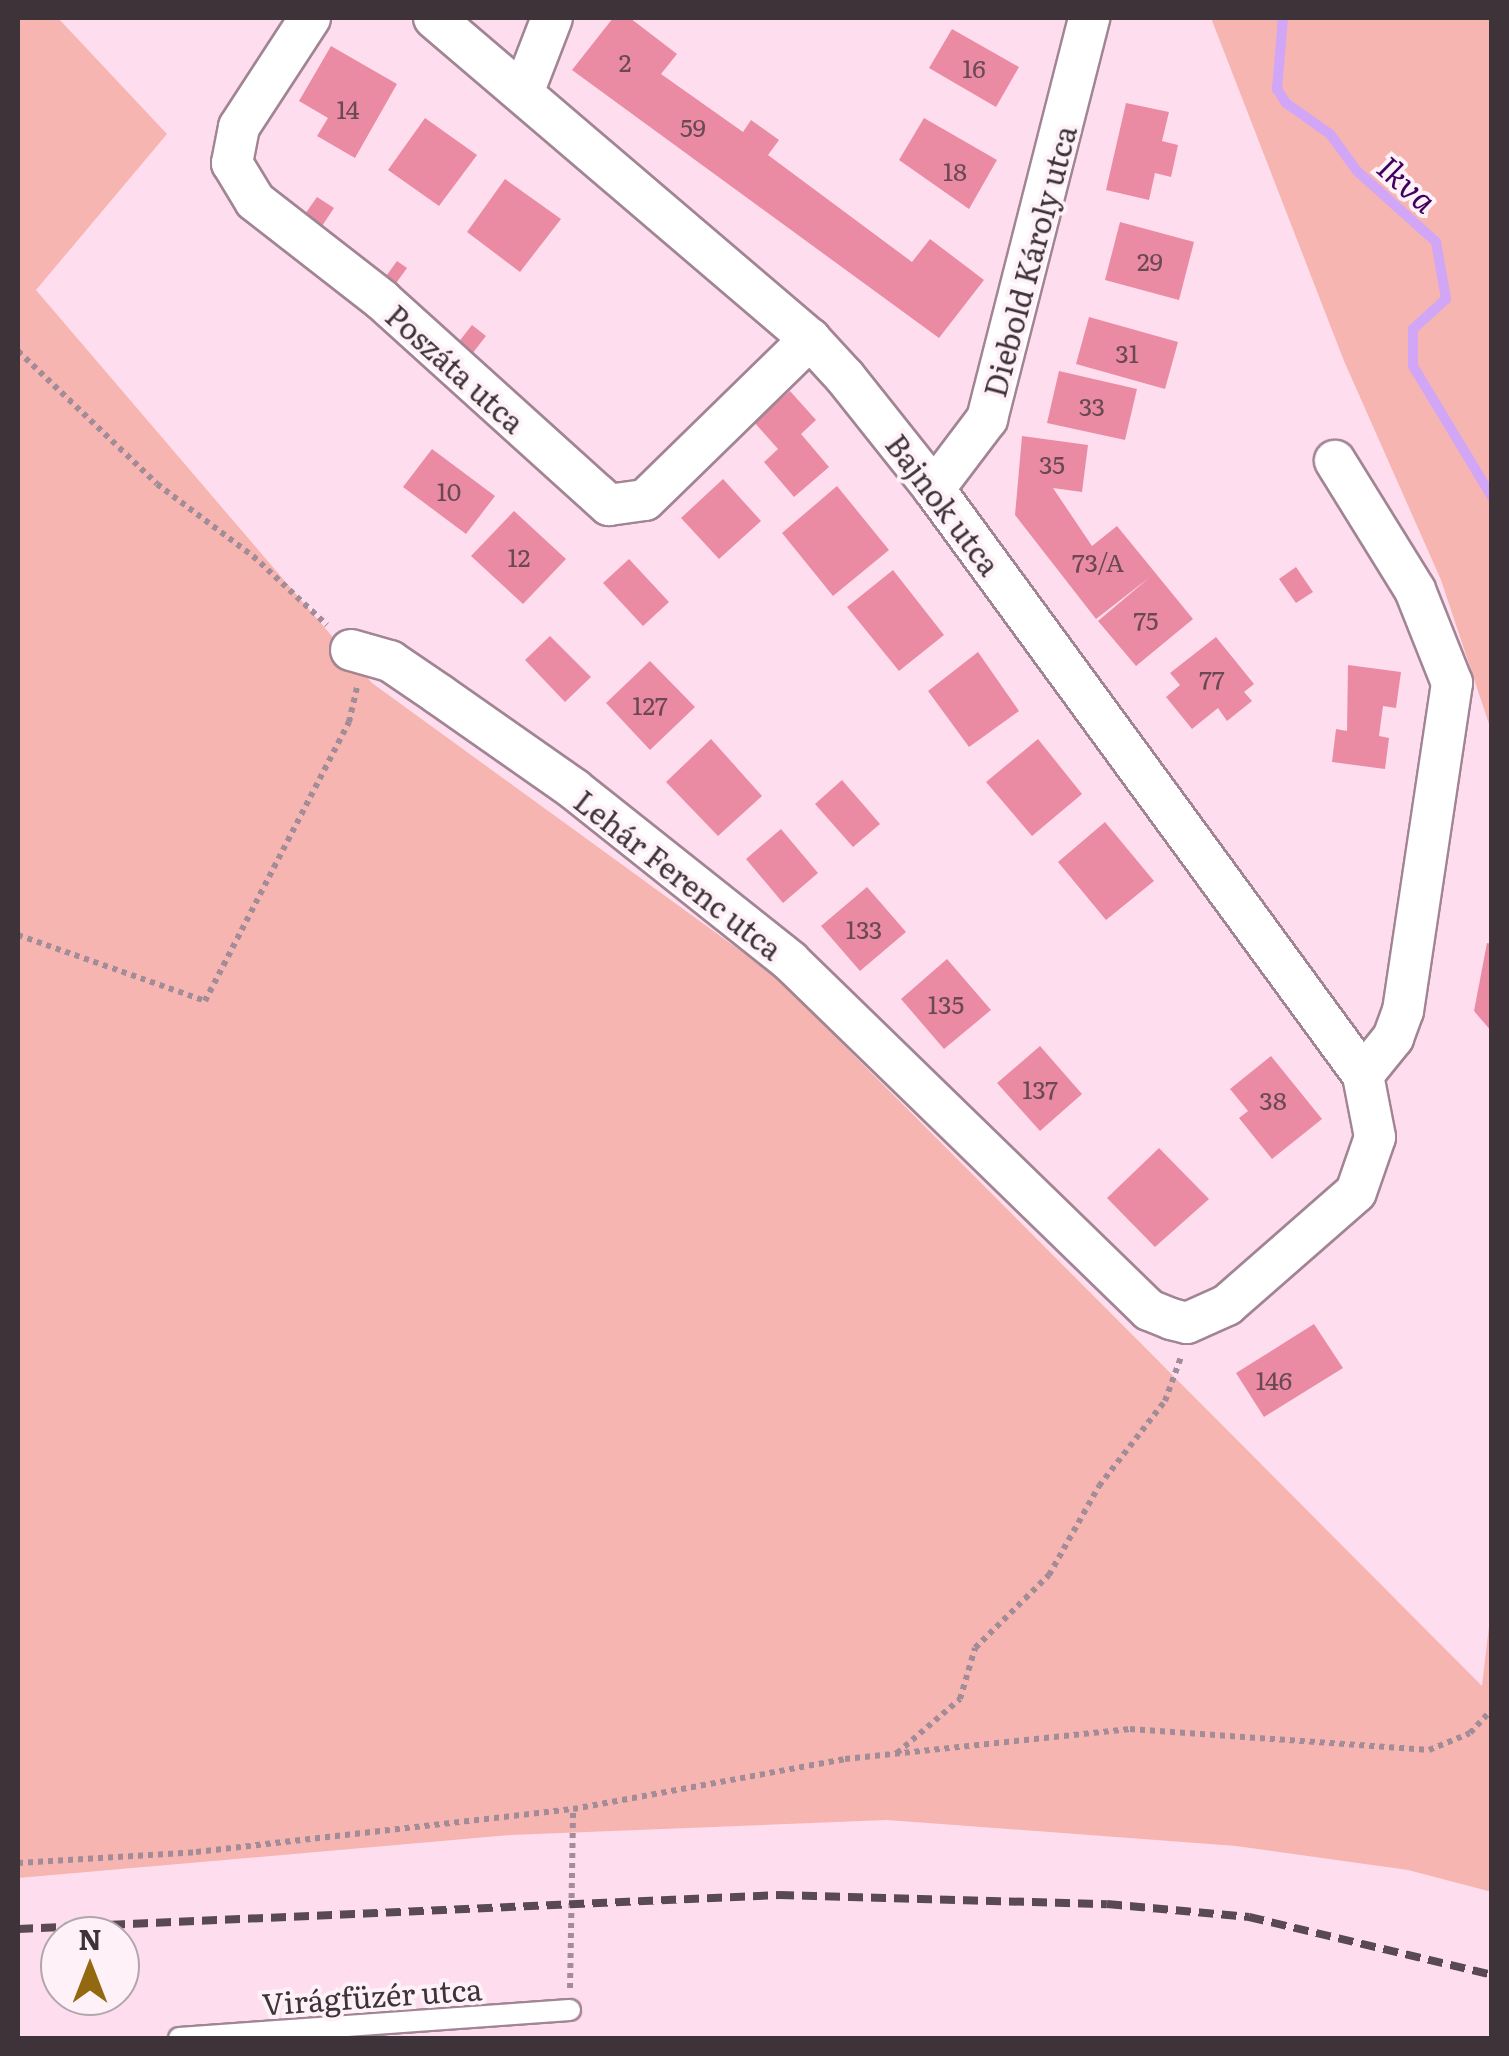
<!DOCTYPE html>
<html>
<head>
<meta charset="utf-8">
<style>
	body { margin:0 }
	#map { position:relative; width:1509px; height:2056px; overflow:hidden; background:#fedeee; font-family:Literata,serif }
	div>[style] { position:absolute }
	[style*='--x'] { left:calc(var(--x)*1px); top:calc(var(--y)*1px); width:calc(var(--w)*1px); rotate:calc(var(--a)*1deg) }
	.green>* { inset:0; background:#f7b5b1 }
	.stream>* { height:10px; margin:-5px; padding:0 5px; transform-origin:5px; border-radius:5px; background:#d1a6f6 }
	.building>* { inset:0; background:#ea8ba3 }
	.path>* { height:6px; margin-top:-3px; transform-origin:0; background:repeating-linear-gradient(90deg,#a28c98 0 5px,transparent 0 10px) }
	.roads { filter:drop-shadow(2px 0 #a28594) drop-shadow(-2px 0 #a28594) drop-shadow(0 2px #a28594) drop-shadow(0 -2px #a28594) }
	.lane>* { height:20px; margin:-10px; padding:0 10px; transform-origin:10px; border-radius:10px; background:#fff }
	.street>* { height:40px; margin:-20px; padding:0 20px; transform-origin:20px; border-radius:20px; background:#fff }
	.rail>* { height:8px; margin-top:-4px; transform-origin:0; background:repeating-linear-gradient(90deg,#584952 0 15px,transparent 0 23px) }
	span { translate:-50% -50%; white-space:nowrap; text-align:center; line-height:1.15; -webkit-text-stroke:8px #fef1f8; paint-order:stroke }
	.number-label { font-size:25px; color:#6a4954 }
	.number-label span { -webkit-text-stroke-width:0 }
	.street-label { font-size:30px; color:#3f333a }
	.water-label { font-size:32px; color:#3f0060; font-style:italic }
	.frame { position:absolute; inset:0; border:20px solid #3f333a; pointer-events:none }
	.north { position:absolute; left:40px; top:1916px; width:100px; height:100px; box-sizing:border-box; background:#fef1f8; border:2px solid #b2a5ac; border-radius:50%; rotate:0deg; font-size:28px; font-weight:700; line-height:40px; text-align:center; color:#3f333a }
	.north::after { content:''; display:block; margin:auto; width:35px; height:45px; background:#926811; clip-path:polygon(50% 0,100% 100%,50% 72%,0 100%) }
</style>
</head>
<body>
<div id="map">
	<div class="green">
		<div style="clip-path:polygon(18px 18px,58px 18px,167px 134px,36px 290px,372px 683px,774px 975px,1482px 1686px,1491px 1609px,1492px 1892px,1408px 1870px,1236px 1846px,887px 1820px,511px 1835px,18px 1878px)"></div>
		<div style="clip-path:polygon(1211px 18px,1491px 18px,1491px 730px,1441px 580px,1344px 361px)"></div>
	</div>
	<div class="stream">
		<div style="--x:1283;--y:18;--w:71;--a:94.8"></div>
		<div style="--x:1277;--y:89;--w:17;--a:57"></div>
		<div style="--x:1286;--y:103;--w:54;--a:35.2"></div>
		<div style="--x:1330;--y:134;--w:46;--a:53.9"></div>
		<div style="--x:1357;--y:171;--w:106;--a:41.9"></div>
		<div style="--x:1436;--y:242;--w:58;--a:80"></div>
		<div style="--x:1446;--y:299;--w:45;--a:137.7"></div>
		<div style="--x:1413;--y:329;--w:37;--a:90"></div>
		<div style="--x:1413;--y:366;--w:153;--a:58.9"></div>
	</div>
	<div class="building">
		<div style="clip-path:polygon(613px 18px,630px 18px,677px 54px,661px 74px,743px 132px,751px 120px,779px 140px,768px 155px,912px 262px,930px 239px,984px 280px,939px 338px,572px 70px)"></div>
		<div style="clip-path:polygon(952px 29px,1019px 67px,996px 107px,929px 68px)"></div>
		<div style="clip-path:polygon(331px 46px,397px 84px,355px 158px,317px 136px,328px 118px,299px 101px)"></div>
		<div style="clip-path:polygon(1126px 103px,1169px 112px,1162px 141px,1178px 145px,1171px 177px,1155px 173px,1149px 200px,1106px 190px)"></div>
		<div style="clip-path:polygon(425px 118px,477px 155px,439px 206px,388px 170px)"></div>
		<div style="clip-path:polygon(924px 118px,997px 160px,969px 209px,899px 160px)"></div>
		<div style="clip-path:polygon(505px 179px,561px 219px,520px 272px,467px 232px)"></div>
		<div style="clip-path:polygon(317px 197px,334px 208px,320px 229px,303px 217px)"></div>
		<div style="clip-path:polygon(1120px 222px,1194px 242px,1179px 300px,1105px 280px)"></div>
		<div style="clip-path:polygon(397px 261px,407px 268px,394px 286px,384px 279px)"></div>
		<div style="clip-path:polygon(1089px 317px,1178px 342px,1165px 389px,1076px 364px)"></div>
		<div style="clip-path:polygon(472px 325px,486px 336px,468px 359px,454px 348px)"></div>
		<div style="clip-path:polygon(1059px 371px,1137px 389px,1125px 440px,1047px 423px)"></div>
		<div style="clip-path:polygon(790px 391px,816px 420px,801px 434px,829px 467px,794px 497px,764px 462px,778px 449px,754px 422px)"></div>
		<div style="clip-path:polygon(1022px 436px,1088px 445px,1082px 492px,1053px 488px,1092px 546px,1117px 526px,1193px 619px,1136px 666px,1098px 621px,1150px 577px,1096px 619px,1015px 515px)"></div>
		<div style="clip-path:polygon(432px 449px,495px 496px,466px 534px,403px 487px)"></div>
		<div style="clip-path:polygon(723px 479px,761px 521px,719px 559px,681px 518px)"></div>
		<div style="clip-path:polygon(837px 486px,889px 550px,833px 596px,782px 533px)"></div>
		<div style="clip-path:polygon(514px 511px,566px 559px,523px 604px,471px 556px)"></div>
		<div style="clip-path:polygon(629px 559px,669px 602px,643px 626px,603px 583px)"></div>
		<div style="clip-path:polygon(1296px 567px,1313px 592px,1296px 603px,1279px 579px)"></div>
		<div style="clip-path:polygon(893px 570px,944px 635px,899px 671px,847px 607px)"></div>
		<div style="clip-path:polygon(550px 636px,591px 677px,565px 702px,525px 660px)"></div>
		<div style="clip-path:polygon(1216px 637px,1254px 684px,1244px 692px,1252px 701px,1227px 721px,1218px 708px,1192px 729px,1166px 697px,1180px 685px,1170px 673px)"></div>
		<div style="clip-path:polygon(978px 652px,1019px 711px,969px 747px,928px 691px)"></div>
		<div style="clip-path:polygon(650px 661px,695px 707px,650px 750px,606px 703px)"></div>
		<div style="clip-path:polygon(1348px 665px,1401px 672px,1396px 708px,1383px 706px,1379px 736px,1389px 738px,1385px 769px,1332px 762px,1336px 729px,1347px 731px)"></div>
		<div style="clip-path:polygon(711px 739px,762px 796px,718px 836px,666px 782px)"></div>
		<div style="clip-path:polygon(1038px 739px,1082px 794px,1032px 836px,986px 782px)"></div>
		<div style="clip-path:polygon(842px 780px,880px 824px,853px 847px,815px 804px)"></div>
		<div style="clip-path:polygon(1105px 822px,1154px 881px,1106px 920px,1058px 862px)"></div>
		<div style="clip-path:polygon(781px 829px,818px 873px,783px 903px,746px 859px)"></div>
		<div style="clip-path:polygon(867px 887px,906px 932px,860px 971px,821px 926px)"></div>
		<div style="clip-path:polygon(1487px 943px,1492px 944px,1492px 1032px,1474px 1011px)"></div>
		<div style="clip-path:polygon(947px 959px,991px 1010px,944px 1049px,901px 999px)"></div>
		<div style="clip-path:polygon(1040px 1046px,1082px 1094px,1040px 1131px,997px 1083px)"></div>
		<div style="clip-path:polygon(1271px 1056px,1322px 1119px,1272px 1159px,1239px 1118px,1248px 1111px,1230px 1089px)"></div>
		<div style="clip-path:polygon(1159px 1148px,1209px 1199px,1155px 1247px,1107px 1198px)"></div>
		<div style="clip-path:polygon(1314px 1324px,1343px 1368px,1264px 1417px,1236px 1373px)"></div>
	</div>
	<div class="path">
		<div style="--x:18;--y:351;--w:192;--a:43.7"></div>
		<div style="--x:157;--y:484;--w:120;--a:36.9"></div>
		<div style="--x:253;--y:556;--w:101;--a:43"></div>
		<div style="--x:18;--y:935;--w:198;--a:19.4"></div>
		<div style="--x:205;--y:1001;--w:314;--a:-62.7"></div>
		<div style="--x:349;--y:722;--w:36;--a:-77"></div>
		<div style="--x:897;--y:1753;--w:83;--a:-40.6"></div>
		<div style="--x:960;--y:1699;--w:53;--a:-73.6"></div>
		<div style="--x:975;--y:1648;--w:104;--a:-44.6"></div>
		<div style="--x:1049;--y:1575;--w:102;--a:-60.7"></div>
		<div style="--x:1099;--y:1486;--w:108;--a:-52.2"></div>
		<div style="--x:1165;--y:1401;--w:47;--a:-70"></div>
		<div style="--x:18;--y:1863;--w:178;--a:-3.5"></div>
		<div style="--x:196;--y:1852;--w:379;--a:-6.5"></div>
		<div style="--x:570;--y:1988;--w:179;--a:-89"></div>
		<div style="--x:573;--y:1809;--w:277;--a:-10.4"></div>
		<div style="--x:845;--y:1759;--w:287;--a:-6"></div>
		<div style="--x:1130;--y:1729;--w:300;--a:4"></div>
		<div style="--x:1429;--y:1750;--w:44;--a:-22.5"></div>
		<div style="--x:1470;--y:1733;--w:33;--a:-47"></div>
	</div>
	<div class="roads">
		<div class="lane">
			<div style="--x:179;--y:2038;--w:392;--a:-4.1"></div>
		</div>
		<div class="street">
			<div style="--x:310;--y:18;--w:130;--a:123.1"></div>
			<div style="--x:239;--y:127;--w:37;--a:101"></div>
			<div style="--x:232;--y:163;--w:44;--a:58.8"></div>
			<div style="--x:255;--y:201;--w:161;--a:37.9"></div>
			<div style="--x:382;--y:300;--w:306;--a:42.1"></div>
			<div style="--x:609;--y:505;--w:36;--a:-8"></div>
			<div style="--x:645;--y:500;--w:231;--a:-44.3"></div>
			<div style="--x:434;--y:18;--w:494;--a:40.5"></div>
			<div style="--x:810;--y:339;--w:52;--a:47.4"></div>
			<div style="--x:845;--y:377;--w:143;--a:51.5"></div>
			<div style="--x:934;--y:489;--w:726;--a:53.79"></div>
			<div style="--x:1363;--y:1075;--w:48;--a:-51"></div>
			<div style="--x:1393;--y:1038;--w:29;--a:-70"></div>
			<div style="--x:1403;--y:1011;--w:332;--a:-81.5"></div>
			<div style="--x:1452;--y:683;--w:100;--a:-111.7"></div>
			<div style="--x:1415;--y:590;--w:152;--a:-121.8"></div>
			<div style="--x:523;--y:93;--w:80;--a:-68.9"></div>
			<div style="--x:934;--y:489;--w:88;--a:-52.9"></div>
			<div style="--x:987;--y:419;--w:414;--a:-75.7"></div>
			<div style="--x:351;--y:650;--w:41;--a:15.8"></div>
			<div style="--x:390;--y:661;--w:60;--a:34.2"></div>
			<div style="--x:440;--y:695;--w:164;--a:35"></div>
			<div style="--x:574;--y:789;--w:276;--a:38.5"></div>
			<div style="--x:790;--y:961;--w:501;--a:44.19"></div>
			<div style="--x:1149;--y:1310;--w:24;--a:22"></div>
			<div style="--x:1171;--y:1319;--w:16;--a:14"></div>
			<div style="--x:1187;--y:1323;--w:44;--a:-24.2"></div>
			<div style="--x:1227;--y:1305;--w:171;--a:-41.2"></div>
			<div style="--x:1356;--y:1192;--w:58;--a:-70.9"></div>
			<div style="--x:1375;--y:1137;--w:63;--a:-101"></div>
		</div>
	</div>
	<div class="rail">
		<div style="--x:18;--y:1929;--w:762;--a:-2.56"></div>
		<div style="--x:779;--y:1895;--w:328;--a:1.6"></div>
		<div style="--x:1107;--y:1904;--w:143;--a:5.2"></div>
		<div style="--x:1249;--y:1917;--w:250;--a:13.4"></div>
	</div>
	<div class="number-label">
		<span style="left:625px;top:62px">2</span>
		<span style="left:974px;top:68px">16</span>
		<span style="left:348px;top:109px">14</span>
		<span style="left:693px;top:127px">59</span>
		<span style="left:955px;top:171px">18</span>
		<span style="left:1150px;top:261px">29</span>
		<span style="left:1127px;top:353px">31</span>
		<span style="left:1092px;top:406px">33</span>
		<span style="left:1052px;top:464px">35</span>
		<span style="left:449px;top:491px">10</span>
		<span style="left:519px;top:557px">12</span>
		<span style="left:1098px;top:562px">73/A</span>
		<span style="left:1146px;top:620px">75</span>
		<span style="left:1212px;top:679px">77</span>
		<span style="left:650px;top:705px">127</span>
		<span style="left:864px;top:929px">133</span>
		<span style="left:946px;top:1004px">135</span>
		<span style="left:1040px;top:1089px">137</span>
		<span style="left:1273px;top:1100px">38</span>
		<span style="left:1274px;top:1380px">146</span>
	</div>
	<div class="street-label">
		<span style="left:1029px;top:261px;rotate:-75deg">Diebold Károly utca</span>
		<span style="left:456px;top:368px;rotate:42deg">Poszáta utca</span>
		<span style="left:944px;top:504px;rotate:53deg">Bajnok utca</span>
		<span style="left:679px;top:874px;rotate:38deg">Lehár Ferenc utca</span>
		<span style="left:372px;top:1995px;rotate:-4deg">Virágfüzér utca</span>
	</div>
	<div class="water-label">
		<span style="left:1408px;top:183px;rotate:42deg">Ikva</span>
	</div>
	<div class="frame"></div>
	<div class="north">N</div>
</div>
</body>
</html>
